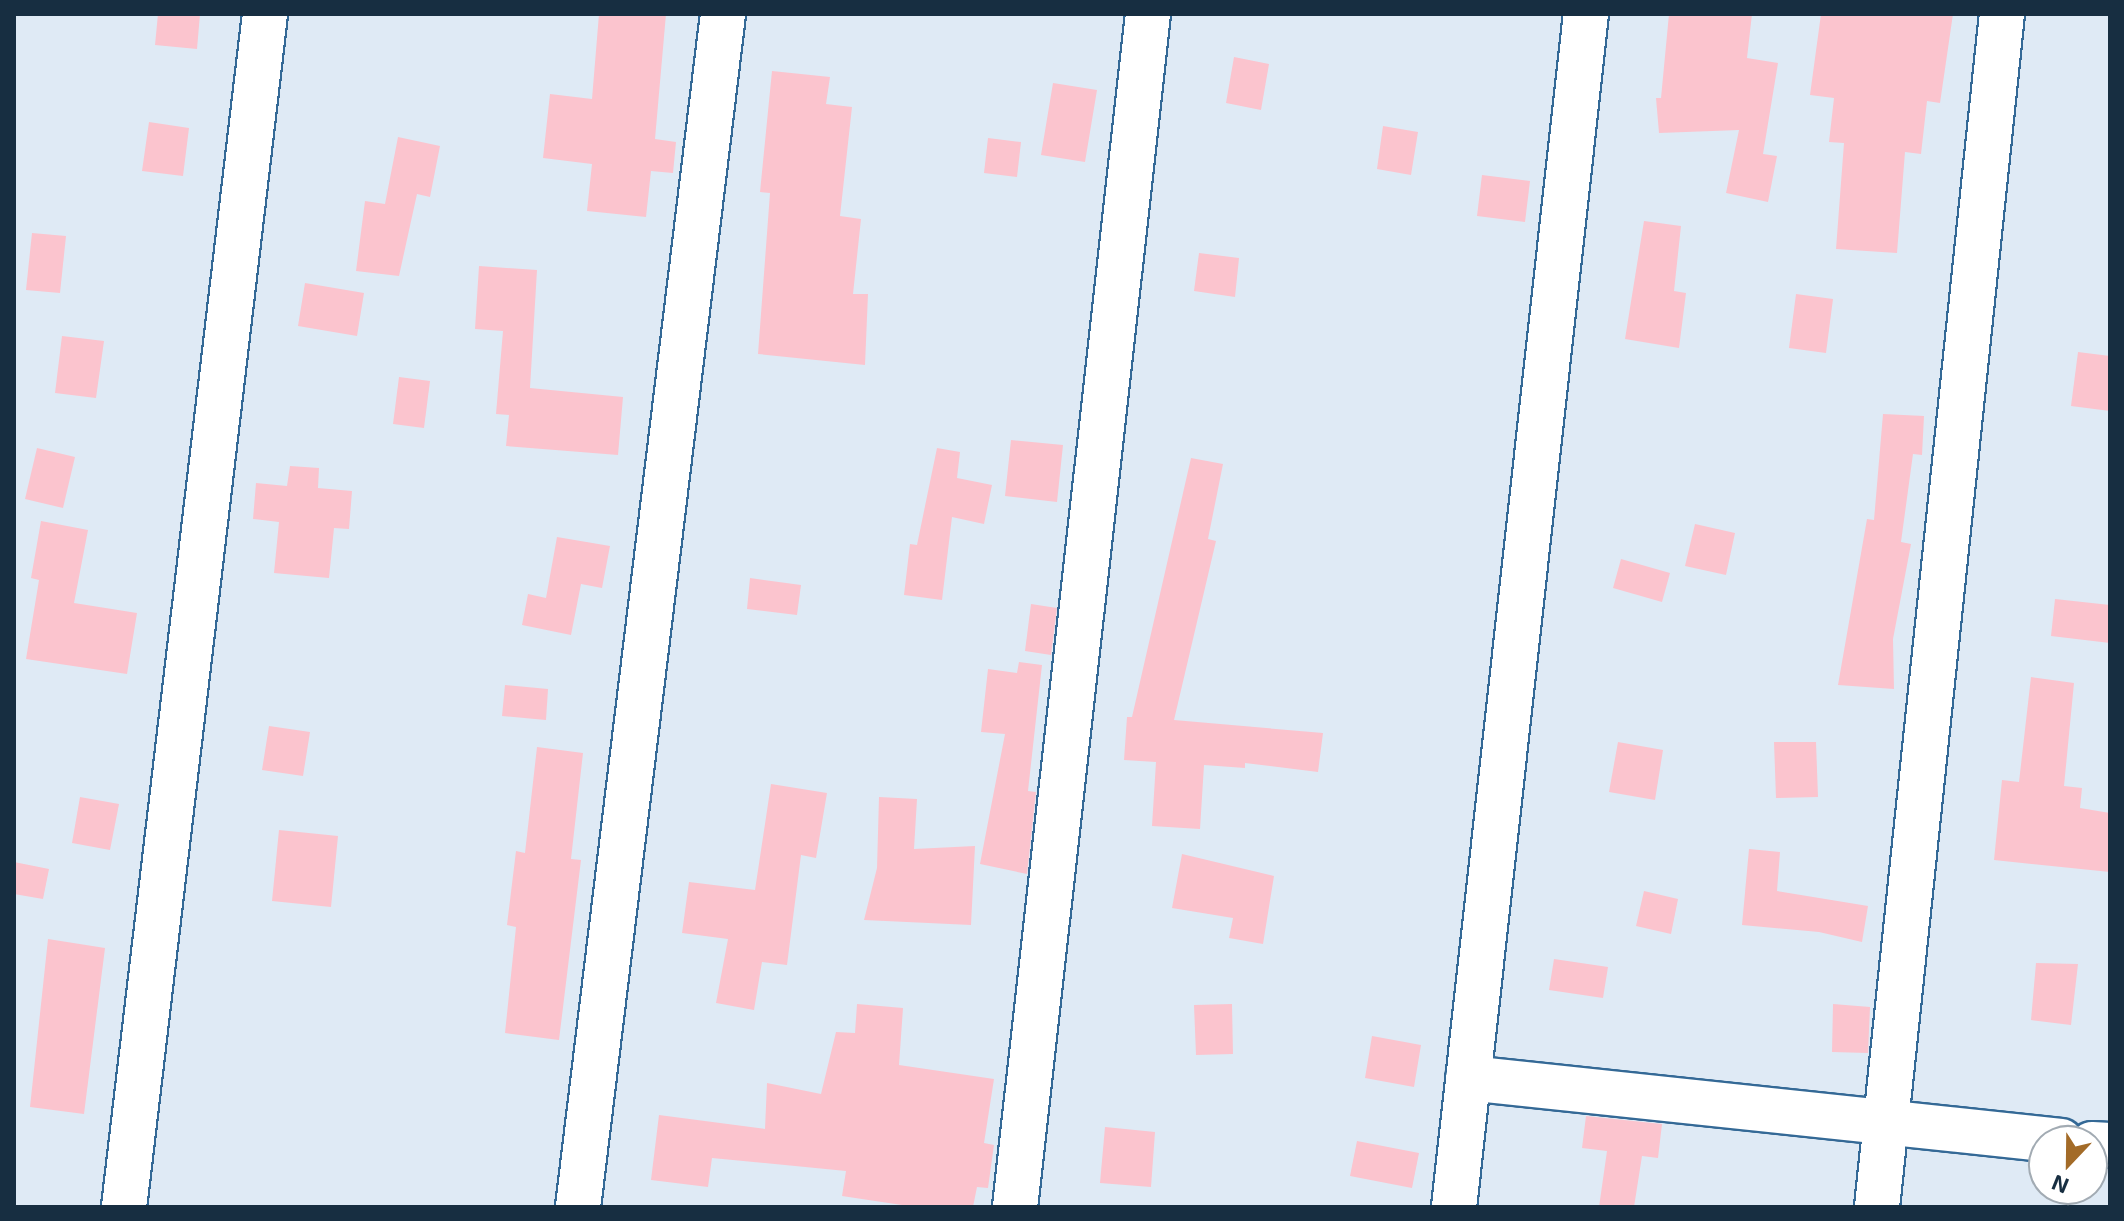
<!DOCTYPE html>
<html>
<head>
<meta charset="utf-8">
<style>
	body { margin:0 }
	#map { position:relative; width:2124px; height:1221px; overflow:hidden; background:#dfeaf5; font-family:"Exo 2",sans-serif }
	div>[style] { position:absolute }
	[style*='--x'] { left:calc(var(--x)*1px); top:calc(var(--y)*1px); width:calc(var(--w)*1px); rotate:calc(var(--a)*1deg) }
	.building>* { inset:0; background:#fbc4ce }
	.roads { filter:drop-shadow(2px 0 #346996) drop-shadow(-2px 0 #346996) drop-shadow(0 2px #346996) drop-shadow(0 -2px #346996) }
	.minor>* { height:44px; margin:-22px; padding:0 22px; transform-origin:22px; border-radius:22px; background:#fff }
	span { translate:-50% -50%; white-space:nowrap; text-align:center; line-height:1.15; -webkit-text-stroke:8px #fff; paint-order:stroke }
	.frame { position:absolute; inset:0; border:16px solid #172e41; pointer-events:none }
	.north { position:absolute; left:2028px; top:1125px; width:80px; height:80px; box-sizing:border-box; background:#fff; border:2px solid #a2abb3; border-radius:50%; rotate:202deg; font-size:22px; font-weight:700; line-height:32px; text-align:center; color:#172e41 }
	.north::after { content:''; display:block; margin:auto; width:28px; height:36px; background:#a36b28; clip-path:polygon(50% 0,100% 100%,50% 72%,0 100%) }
</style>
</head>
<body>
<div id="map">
	<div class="building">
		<div style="clip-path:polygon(158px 14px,200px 14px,197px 49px,155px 45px)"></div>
		<div style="clip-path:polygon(599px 14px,666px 14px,655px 139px,676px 142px,673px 173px,651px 171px,646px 217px,587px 211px,592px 164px,543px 158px,550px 94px,592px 99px)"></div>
		<div style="clip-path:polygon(1669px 14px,1752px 14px,1747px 58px,1778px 63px,1763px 154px,1777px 156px,1768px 202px,1726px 193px,1739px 130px,1659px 133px,1656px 98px,1661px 98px)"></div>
		<div style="clip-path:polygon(1821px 14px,1953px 14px,1940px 103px,1927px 101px,1921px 154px,1905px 152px,1897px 253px,1836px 249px,1844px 143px,1829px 142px,1834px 98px,1810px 95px)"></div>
		<div style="clip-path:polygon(1234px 57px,1269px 64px,1261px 110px,1226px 103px)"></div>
		<div style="clip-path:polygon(772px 71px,830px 77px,826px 104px,852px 107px,840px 216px,861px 219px,853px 294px,868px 294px,865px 365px,758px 354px,770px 193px,760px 192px)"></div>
		<div style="clip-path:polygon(1053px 83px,1097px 90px,1085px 162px,1041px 155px)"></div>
		<div style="clip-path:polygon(149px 122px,189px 128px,183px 176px,142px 171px)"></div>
		<div style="clip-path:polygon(1383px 126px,1418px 132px,1411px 175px,1377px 169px)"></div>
		<div style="clip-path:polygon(398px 137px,440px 146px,430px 197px,417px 194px,399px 276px,356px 271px,365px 201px,385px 204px)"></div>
		<div style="clip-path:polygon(988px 138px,1021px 142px,1017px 177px,984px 173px)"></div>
		<div style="clip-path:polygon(1482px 175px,1530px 181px,1525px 222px,1477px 216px)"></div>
		<div style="clip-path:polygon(1644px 221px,1681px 226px,1674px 291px,1686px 293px,1679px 348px,1625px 339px)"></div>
		<div style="clip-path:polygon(32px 233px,66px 236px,60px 293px,26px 290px)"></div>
		<div style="clip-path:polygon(1199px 253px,1239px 258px,1235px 297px,1194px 291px)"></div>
		<div style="clip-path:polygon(479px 266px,537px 270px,530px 388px,623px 397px,618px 455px,506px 446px,509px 415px,496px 414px,503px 331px,475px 329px)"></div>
		<div style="clip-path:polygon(305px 283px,364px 293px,357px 336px,298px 326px)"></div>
		<div style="clip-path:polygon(1796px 294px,1833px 299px,1826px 353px,1789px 348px)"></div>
		<div style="clip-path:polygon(62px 336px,104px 341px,96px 398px,55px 393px)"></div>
		<div style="clip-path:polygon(2078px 352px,2110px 356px,2110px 411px,2071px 406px)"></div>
		<div style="clip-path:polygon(399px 377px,430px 381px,424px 428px,393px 424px)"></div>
		<div style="clip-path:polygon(1883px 414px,1924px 416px,1922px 455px,1913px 454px,1901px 542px,1911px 544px,1893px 639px,1894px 689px,1838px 685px,1867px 519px,1874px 520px)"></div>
		<div style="clip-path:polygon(1011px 440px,1063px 445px,1057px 502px,1005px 496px)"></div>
		<div style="clip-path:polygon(37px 448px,75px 457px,63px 508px,25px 499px)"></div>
		<div style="clip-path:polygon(937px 448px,960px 452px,957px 478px,992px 485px,984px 524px,952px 517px,942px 600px,904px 595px,910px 544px,917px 545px)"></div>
		<div style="clip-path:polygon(1191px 458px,1223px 464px,1208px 539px,1216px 541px,1174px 720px,1323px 733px,1318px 772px,1245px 763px,1245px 768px,1204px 765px,1200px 829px,1152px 826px,1156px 762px,1124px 760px,1127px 717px,1132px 717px)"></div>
		<div style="clip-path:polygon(290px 466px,319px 468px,318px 488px,352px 491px,349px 529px,334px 528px,329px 578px,274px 573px,279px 522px,253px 519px,256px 483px,287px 486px)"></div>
		<div style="clip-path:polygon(41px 521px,88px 530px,74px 603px,137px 613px,127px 674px,26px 659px,39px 580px,31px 578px)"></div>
		<div style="clip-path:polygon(1695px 524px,1735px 533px,1726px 575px,1685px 566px)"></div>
		<div style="clip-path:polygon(557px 537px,610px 546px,602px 588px,581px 584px,571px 635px,522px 625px,528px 594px,546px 598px)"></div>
		<div style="clip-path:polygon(1621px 559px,1670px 573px,1662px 602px,1613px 588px)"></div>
		<div style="clip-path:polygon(750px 578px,801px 585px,797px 615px,747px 609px)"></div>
		<div style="clip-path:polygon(2055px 599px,2110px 605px,2110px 643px,2051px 636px)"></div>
		<div style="clip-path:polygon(1031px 604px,1057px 608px,1051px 655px,1025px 651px)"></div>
		<div style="clip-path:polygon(1019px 662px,1042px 665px,1028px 791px,1036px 792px,1027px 874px,980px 864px,1005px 734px,981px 732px,988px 669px,1017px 673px)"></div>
		<div style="clip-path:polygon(2031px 677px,2074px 683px,2064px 786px,2082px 788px,2080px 808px,2110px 813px,2110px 872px,1994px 860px,2002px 780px,2019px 782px)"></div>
		<div style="clip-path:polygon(505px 685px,548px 689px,546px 720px,502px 716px)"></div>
		<div style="clip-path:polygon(269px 726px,310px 732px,303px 776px,262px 770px)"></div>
		<div style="clip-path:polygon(1618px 742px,1663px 750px,1655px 800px,1609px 792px)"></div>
		<div style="clip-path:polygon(1774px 742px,1816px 742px,1818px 797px,1776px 798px)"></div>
		<div style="clip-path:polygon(537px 747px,583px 753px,571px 859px,581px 860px,559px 1040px,505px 1033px,516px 927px,507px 925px,516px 851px,525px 853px)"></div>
		<div style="clip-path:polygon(771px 784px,827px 793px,816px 858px,801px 855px,787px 965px,762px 962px,754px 1010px,716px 1003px,728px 939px,682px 933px,689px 882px,755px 890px)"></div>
		<div style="clip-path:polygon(80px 797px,119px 804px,110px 850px,72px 843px)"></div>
		<div style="clip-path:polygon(879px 797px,917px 799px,914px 849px,975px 846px,971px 925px,864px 920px,877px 868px)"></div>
		<div style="clip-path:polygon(279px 830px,338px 836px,331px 907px,272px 901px)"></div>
		<div style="clip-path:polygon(1749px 849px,1780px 852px,1777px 891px,1868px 906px,1862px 942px,1819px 932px,1742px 925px)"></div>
		<div style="clip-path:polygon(1182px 854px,1274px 876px,1263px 944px,1229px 938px,1233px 918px,1172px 908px)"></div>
		<div style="clip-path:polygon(14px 862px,49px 869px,43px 899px,14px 894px)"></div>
		<div style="clip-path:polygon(1644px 891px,1678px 899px,1671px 934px,1636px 926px)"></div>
		<div style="clip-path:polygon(48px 939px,105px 948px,84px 1114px,30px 1107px)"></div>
		<div style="clip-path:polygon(1554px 959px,1608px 967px,1603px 998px,1549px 990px)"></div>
		<div style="clip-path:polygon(2036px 963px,2078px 964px,2071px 1025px,2031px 1020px)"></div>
		<div style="clip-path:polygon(857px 1004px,903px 1008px,899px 1065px,994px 1079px,984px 1143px,994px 1145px,988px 1188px,977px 1187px,973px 1207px,915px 1207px,842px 1196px,846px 1171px,712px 1158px,708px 1187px,651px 1180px,659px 1115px,765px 1129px,767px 1083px,821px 1094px,836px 1032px,855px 1033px)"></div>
		<div style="clip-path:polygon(1232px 1004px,1233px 1054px,1196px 1055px,1194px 1005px)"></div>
		<div style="clip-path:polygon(1833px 1004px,1870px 1007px,1868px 1053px,1832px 1052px)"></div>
		<div style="clip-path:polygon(1372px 1036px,1421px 1045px,1414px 1087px,1365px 1078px)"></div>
		<div style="clip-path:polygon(1586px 1116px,1662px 1124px,1658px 1158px,1642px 1156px,1634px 1207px,1599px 1207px,1607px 1151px,1582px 1148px)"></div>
		<div style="clip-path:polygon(1105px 1127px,1155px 1132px,1151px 1187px,1100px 1183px)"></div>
		<div style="clip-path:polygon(1357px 1141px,1419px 1153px,1412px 1188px,1350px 1176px)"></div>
	</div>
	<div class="roads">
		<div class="minor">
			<div style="--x:1468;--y:1078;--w:596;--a:6.06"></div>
			<div style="--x:2092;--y:1144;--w:18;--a:3"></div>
			<div style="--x:124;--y:1207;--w:1201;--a:-83.26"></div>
			<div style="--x:578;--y:1207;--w:1202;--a:-83.07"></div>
			<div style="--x:1015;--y:1207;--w:1200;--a:-83.64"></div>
			<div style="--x:1454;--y:1207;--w:1200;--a:-83.69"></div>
			<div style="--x:1877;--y:1207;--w:1200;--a:-84.02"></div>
		</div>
	</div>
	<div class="frame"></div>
	<div class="north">N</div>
</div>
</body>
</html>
